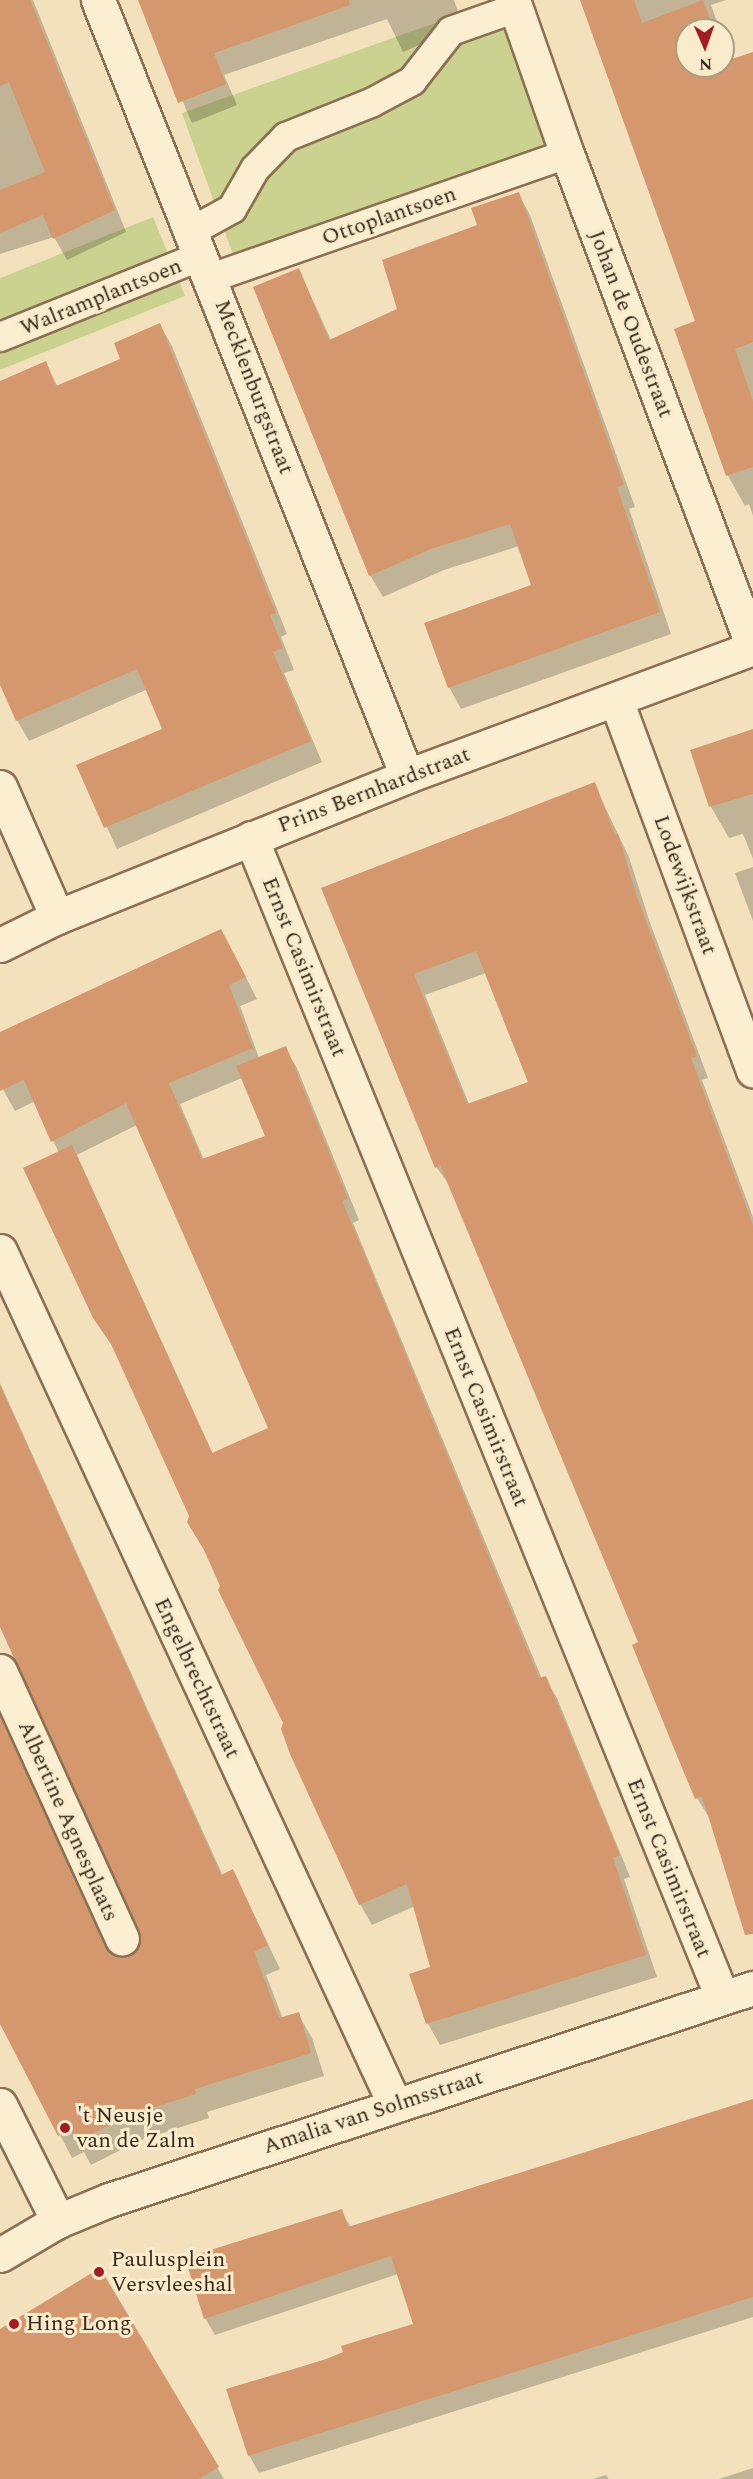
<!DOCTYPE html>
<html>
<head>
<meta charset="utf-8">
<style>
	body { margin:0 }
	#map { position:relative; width:753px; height:2479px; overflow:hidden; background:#f2e1bc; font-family:Spectral,serif }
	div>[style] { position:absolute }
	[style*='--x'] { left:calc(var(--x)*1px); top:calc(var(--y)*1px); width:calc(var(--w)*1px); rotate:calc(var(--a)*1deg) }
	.green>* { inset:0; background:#cbd18f }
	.shadow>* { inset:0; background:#0003 }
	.building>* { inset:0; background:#d5976e }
	.roads { filter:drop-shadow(2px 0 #8c7054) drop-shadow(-2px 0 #8c7054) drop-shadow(0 2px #8c7054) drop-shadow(0 -2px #8c7054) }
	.pedestrian>* { height:28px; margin:-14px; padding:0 14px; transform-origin:14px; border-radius:14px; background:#fceed0 }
	.minor>* { height:33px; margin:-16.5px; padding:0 16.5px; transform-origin:16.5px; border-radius:16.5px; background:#fceed0 }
	.dots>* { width:16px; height:16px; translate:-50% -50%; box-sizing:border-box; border:3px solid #f9ebcc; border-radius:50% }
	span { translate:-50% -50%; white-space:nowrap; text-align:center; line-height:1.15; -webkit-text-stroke:6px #f9ebcc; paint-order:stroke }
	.street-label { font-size:22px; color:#39291a }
	.poi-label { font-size:22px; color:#39291a }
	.left { translate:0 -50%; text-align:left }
	.north { position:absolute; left:675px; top:18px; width:60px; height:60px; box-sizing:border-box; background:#f9ebcc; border:2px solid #ac9d85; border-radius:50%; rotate:178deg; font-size:16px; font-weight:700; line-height:24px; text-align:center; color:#39291a }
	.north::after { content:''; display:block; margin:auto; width:21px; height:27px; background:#a11d21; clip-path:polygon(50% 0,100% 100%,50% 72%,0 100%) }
</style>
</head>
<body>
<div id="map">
	<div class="green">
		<div style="clip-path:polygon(494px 2px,547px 149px,235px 260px,182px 113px)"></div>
		<div style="clip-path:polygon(153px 217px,185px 296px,0 370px,0 278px)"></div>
	</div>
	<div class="shadow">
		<div style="clip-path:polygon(0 0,33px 0,126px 232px,67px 260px,54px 237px,0 254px)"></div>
		<div style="clip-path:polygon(139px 0,454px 0,463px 26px,403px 52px,387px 19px,224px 75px,237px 105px,192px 123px)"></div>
		<div style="clip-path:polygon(582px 0,726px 0,711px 5px,720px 30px,687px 30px,687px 66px,723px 66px,723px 39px,731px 61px,753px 54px,753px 516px,749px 504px,745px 506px,728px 476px,676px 329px,697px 322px)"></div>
		<div style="clip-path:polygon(518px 193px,530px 215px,635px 507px,629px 509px,671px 634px,461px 709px,449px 687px,533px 586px,519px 546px,444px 570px,383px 597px,370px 575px,299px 270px,331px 340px,399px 310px,479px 226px)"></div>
		<div style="clip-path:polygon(160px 325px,172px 346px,287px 634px,281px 637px,294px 670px,284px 673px,322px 762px,117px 849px,78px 765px,164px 729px,157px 685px,29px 741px,17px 720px,0 681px,0 383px,45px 363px,58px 387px,122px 360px)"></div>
		<div style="clip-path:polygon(753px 731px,753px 859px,743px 834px,729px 838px,711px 807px,692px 751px)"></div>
		<div style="clip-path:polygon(evenodd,594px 784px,629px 857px,649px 920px,708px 1078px,702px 1080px,753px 1217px,753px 1931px,710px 1819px,697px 1798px,633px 1646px,640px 1643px,451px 1187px,436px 1167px,323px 888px,594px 784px,486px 973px,530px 1082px,469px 1104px,425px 995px,486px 973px)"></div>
		<div style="clip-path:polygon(753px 867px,753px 921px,735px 873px)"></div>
		<div style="clip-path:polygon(evenodd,233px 952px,257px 999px,240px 1006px,259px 1058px,285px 1048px,297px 1068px,359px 1220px,353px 1223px,372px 1269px,542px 1679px,545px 1678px,557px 1698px,630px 1877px,624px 1879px,657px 1977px,440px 2045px,428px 2024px,411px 1975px,432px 1968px,415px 1906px,372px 1925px,360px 1904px,284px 1723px,118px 1355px,94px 1318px,59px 1153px,35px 1101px,15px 1111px,0 1084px,0 1033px,233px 952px,242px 1078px,267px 1137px,204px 1160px,180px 1104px,242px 1078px,233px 952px,137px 1125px,270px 1428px,213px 1454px,77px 1155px,137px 1125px)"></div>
		<div style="clip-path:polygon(0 1383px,223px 1876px,233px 1871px,280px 1969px,266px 1975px,283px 2019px,298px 2014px,312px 2038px,324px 2076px,207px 2112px,209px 2118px,138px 2141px,91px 2165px,84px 2152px,72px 2158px,0 2020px,0 1713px,110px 1955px,130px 1958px,139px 1950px,141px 1931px,0 1621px)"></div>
		<div style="clip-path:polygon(753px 2101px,753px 2317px,259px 2473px,249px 2455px,228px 2390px,345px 2353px,415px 2325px,398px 2274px,215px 2335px,205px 2318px,341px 2211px,351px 2227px)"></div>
		<div style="clip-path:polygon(100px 2270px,224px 2479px,0 2479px,0 2331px)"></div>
		<div style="clip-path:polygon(753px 2468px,753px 2479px,719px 2479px)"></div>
		<div style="clip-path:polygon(606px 2475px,609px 2479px,593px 2479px)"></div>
	</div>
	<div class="building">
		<div style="clip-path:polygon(0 0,30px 0,115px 210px,53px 239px,43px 215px,0 233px,0 190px,45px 172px,9px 82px,0 86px)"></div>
		<div style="clip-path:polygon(138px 0,349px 0,350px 5px,214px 53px,226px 84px,178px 103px)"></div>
		<div style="clip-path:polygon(580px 0,634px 0,642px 23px,703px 0,714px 30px,687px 30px,687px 66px,723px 66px,723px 53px,726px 61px,753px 52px,753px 342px,735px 349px,753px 401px,753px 467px,726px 476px,674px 329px,695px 321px)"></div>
		<div style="clip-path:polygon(519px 192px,624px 485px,617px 487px,660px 612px,448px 688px,424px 623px,531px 585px,510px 524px,431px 549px,369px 576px,253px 287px,299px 268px,329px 340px,397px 309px,382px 260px,477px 225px,471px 208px)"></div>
		<div style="clip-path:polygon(160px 323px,276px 613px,270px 615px,283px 648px,273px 652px,311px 741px,104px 828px,76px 765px,162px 729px,137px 669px,16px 721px,0 685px,0 381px,46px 361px,56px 386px,120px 359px,114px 343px)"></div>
		<div style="clip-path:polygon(753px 729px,753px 794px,709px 807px,690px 750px)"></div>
		<div style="clip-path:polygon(evenodd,595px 782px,615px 835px,618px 834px,637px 897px,697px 1056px,691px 1058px,753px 1225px,753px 1934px,745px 1935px,702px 1796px,695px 1799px,675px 1751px,632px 1645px,638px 1642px,440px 1165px,435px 1168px,321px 888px,595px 782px,476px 951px,528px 1082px,467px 1104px,414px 974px,476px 951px)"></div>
		<div style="clip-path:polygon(221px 929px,246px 977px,229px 985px,253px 1048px,169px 1083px,202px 1159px,265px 1136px,236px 1066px,286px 1046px,348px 1199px,342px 1201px,361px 1246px,539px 1678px,546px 1676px,620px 1855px,613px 1858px,646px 1955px,426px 2024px,409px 1974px,430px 1967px,407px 1884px,359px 1905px,290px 1754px,281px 1729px,283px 1723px,218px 1590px,220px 1586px,204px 1550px,187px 1522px,189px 1516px,111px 1344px,93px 1318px,23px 1168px,72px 1145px,212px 1453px,268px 1428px,126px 1103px,51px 1142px,24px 1080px,0 1091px,0 1032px)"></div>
		<div style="clip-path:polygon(0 1385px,221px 1875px,233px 1869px,268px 1945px,254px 1952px,279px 2018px,299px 2012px,311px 2053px,195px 2089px,196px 2094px,124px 2117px,77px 2142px,70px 2129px,58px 2136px,0 2024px,0 1716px,105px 1947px,120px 1958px,129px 1956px,141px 1940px,0 1627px)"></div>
		<div style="clip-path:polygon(753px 2099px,753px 2297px,248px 2456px,226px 2389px,324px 2360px,343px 2352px,341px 2346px,413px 2324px,391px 2256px,204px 2319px,185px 2258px,342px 2209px,348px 2227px)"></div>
		<div style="clip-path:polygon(100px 2268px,219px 2467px,199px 2479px,0 2479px,0 2329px)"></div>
	</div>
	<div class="roads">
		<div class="pedestrian">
			<div style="--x:192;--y:231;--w:46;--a:-28.8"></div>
			<div style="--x:232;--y:209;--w:46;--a:-60.1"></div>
			<div style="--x:255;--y:169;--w:45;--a:-45.9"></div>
			<div style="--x:286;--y:137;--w:92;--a:-21.8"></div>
			<div style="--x:371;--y:103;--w:47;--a:-28.2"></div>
			<div style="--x:412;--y:81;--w:63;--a:-52"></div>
			<div style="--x:451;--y:31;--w:69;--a:-19.5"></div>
			<div style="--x:211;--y:278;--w:377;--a:-19.2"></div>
			<div style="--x:0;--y:337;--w:217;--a:-21.9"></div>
		</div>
		<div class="minor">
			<div style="--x:98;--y:0;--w:835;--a:68.29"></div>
			<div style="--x:513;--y:0;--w:163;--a:70.7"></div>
			<div style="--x:567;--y:154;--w:527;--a:69.33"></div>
			<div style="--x:616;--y:700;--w:395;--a:69.7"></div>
			<div style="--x:0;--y:787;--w:142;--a:66.3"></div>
			<div style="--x:251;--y:838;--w:1251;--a:67.88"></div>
			<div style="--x:0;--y:945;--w:64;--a:-26.2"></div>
			<div style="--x:57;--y:917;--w:377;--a:-21.9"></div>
			<div style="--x:407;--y:776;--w:369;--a:-20.3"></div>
			<div style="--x:0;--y:1251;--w:941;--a:65.18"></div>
			<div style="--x:0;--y:1671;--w:294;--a:65.5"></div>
			<div style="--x:0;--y:2105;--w:130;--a:63.4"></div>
			<div style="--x:0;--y:2255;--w:67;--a:-30.4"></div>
			<div style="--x:58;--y:2221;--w:55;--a:-22.4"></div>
			<div style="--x:109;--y:2200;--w:678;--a:-18.22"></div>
		</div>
	</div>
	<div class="dots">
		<div style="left:65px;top:2128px;background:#a11d21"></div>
		<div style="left:99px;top:2272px;background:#a11d21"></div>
		<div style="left:14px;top:2324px;background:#a11d21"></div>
	</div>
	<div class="street-label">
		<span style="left:389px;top:216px;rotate:-19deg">Ottoplantsoen</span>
		<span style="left:101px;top:297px;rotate:-22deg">Walramplantsoen</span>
		<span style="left:631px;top:324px;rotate:69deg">Johan de Oudestraat</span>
		<span style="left:254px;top:387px;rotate:69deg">Mecklenburgstraat</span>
		<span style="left:374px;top:790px;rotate:-21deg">Prins Bernhardstraat</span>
		<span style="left:685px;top:885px;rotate:70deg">Lodewijkstraat</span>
		<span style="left:304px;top:967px;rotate:68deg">Ernst Casimirstraat</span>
		<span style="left:486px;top:1417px;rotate:68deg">Ernst Casimirstraat</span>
		<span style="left:197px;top:1678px;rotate:65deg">Engelbrechtstraat</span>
		<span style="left:68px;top:1821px;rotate:66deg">Albertine Agnesplaats</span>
		<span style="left:669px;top:1868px;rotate:68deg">Ernst Casimirstraat</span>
		<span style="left:373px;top:2112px;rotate:-18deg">Amalia van Solmsstraat</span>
	</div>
	<div class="poi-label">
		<span class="left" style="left:77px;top:2128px">'t Neusje<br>van de Zalm</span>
		<span class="left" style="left:111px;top:2272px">Paulusplein<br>Versvleeshal</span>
		<span class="left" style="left:26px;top:2324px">Hing Long</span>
	</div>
	<div class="north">N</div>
</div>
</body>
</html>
